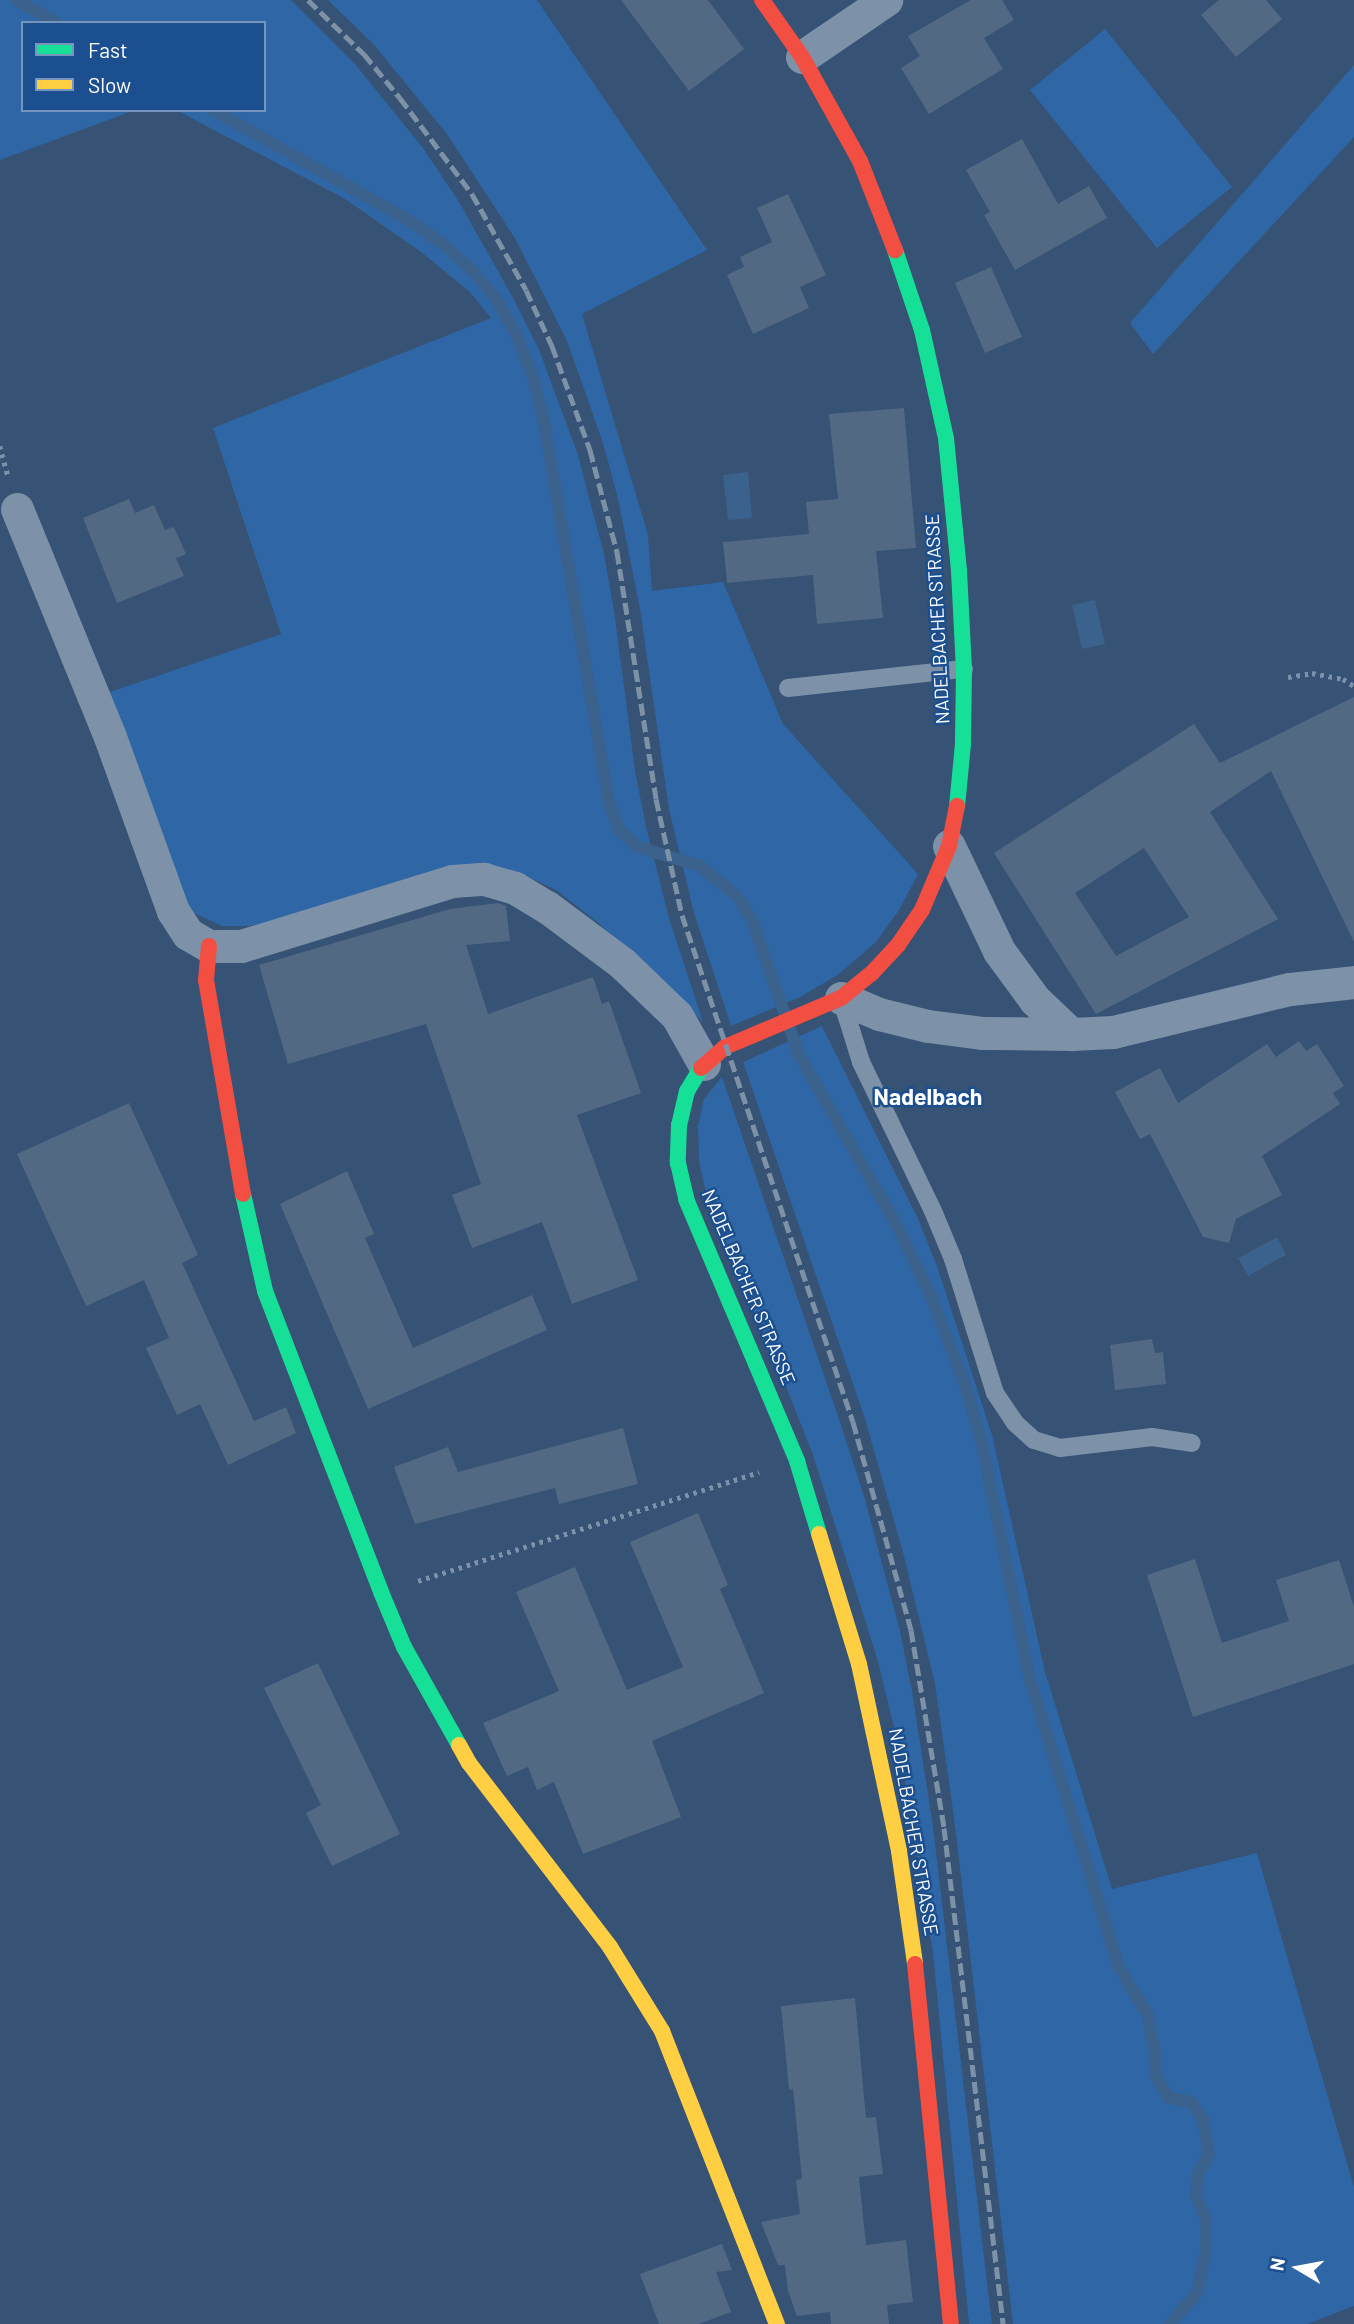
<!DOCTYPE html>
<html>
<head>
<meta charset="utf-8">
<style>
	body { margin:0 }
	#map { position:relative; width:1354px; height:2324px; overflow:hidden; background:#365274; font-family:Barlow,sans-serif }
	div>[style] { position:absolute }
	[style*='--x'] { left:calc(var(--x)*1px); top:calc(var(--y)*1px); width:calc(var(--w)*1px); rotate:calc(var(--a)*1deg) }
	.green>* { inset:0; background:#2f66a5 }
	.water>* { inset:0; background:#3b618d }
	.stream>* { height:12px; margin:-6px; padding:0 6px; transform-origin:6px; border-radius:6px; background:#3b618d }
	.building>* { inset:0; background:#526984 }
	.path>* { height:4.5px; margin-top:-2.25px; transform-origin:0; background:repeating-linear-gradient(90deg,#7d92a8 0 3.5px,transparent 0 8.5px) }
	.lane>* { height:18px; margin:-9px; padding:0 9px; transform-origin:9px; border-radius:9px; background:#7d92a8 }
	.street>* { height:33px; margin:-16.5px; padding:0 16.5px; transform-origin:16.5px; border-radius:16.5px; background:#7d92a8 }
	.fast>* { height:16px; margin:-8px; padding:0 8px; transform-origin:8px; border-radius:8px; background:#16e098 }
	.slow>* { height:16px; margin:-8px; padding:0 8px; transform-origin:8px; border-radius:8px; background:#ffcf43 }
	.jam>* { height:16px; margin:-8px; padding:0 8px; transform-origin:8px; border-radius:8px; background:#f24e42 }
	.rail>* { height:5px; margin-top:-2.5px; transform-origin:0; background:repeating-linear-gradient(90deg,#7e92a7 0 12px,transparent 0 17px) }
	span { translate:-50% -50%; white-space:nowrap; text-align:center; line-height:1.15; -webkit-text-stroke:5px #1b4f8f; paint-order:stroke }
	.street-label { font-size:19px; color:#fff }
	.quarter-label { font-size:23px; color:#fff; font-weight:700 }
	.legend { position:absolute; left:21px; top:21px; width:245px; height:91px; box-sizing:border-box; background:#1b4f8f; border:2px solid #7695bc; margin:0; padding:9px 12px; list-style:none; font-size:21px; color:#fff }
	.legend li { display:flex; align-items:center; gap:14px; height:35px }
	.legend b { width:35px; border:2px solid #7695bc }
	.north { position:absolute; left:1263px; top:2233px; width:70px; height:70px; -webkit-text-stroke:5px #1b4f8f; paint-order:stroke; rotate:280deg; font-size:19px; font-weight:700; line-height:28px; text-align:center; color:#fff }
	.north::after { content:''; display:block; margin:auto; width:24px; height:32px; background:#fff; clip-path:polygon(50% 0,100% 100%,50% 72%,0 100%) }
</style>
</head>
<body>
<div id="map">
	<div class="green">
		<div style="clip-path:polygon(0 0,291px 0,355px 64px,423px 148px,459px 202px,512px 296px,540px 352px,577px 452px,604px 554px,614px 610px,635px 770px,646px 827px,669px 918px,703px 1022px,596px 921px,556px 890px,520px 873px,250px 926px,222px 926px,194px 913px,177px 886px,104px 694px,281px 634px,213px 428px,491px 318px,470px 292px,421px 252px,345px 199px,176px 110px,264px 110px,264px 23px,23px 23px,23px 110px,135px 110px,0 160px)"></div>
		<div style="clip-path:polygon(328px 0,537px 0,707px 250px,582px 314px,648px 535px,652px 591px,723px 582px,783px 724px,918px 874px,899px 910px,876px 942px,839px 974px,800px 997px,731px 1026px,694px 913px,669px 809px,640px 609px,618px 499px,604px 446px,567px 341px,516px 240px,447px 134px,374px 45px)"></div>
		<div style="clip-path:polygon(1105px 29px,1232px 187px,1157px 248px,1030px 90px)"></div>
		<div style="clip-path:polygon(1354px 65px,1354px 137px,1153px 354px,1130px 323px)"></div>
		<div style="clip-path:polygon(822px 1026px,919px 1221px,937px 1266px,992px 1435px,1045px 1672px,1112px 1889px,1257px 1853px,1354px 2187px,1354px 2306px,1307px 2324px,1013px 2324px,955px 1825px,935px 1684px,904px 1556px,865px 1419px,743px 1062px)"></div>
		<div style="clip-path:polygon(722px 1077px,841px 1425px,864px 1496px,900px 1631px,912px 1691px,933px 1827px,992px 2324px,969px 2324px,933px 1953px,901px 1755px,877px 1658px,813px 1455px,775px 1359px,729px 1258px,706px 1193px,699px 1161px,698px 1126px,704px 1099px)"></div>
	</div>
	<div class="water">
		<div style="clip-path:polygon(748px 472px,752px 518px,728px 520px,723px 475px)"></div>
		<div style="clip-path:polygon(1095px 600px,1105px 644px,1082px 649px,1072px 605px)"></div>
		<div style="clip-path:polygon(1277px 1237px,1286px 1255px,1248px 1276px,1238px 1258px)"></div>
	</div>
	<div class="stream">
		<div style="--x:17;--y:0;--w:46;--a:29.9"></div>
		<div style="--x:213;--y:110;--w:228;--a:29.4"></div>
		<div style="--x:412;--y:222;--w:39;--a:36"></div>
		<div style="--x:444;--y:245;--w:38;--a:42"></div>
		<div style="--x:472;--y:270;--w:38;--a:50"></div>
		<div style="--x:496;--y:299;--w:43;--a:60.4"></div>
		<div style="--x:517;--y:336;--w:47;--a:68.9"></div>
		<div style="--x:534;--y:380;--w:49;--a:77.1"></div>
		<div style="--x:545;--y:428;--w:380;--a:80.3"></div>
		<div style="--x:609;--y:803;--w:30;--a:69"></div>
		<div style="--x:620;--y:831;--w:24;--a:42"></div>
		<div style="--x:638;--y:847;--w:65;--a:17"></div>
		<div style="--x:700;--y:866;--w:48;--a:39"></div>
		<div style="--x:737;--y:896;--w:28;--a:58"></div>
		<div style="--x:752;--y:920;--w:143;--a:70.8"></div>
		<div style="--x:799;--y:1055;--w:193;--a:60.1"></div>
		<div style="--x:895;--y:1222;--w:82;--a:64.1"></div>
		<div style="--x:931;--y:1296;--w:92;--a:69"></div>
		<div style="--x:964;--y:1382;--w:59;--a:73.4"></div>
		<div style="--x:981;--y:1439;--w:246;--a:78.5"></div>
		<div style="--x:1030;--y:1680;--w:298;--a:72.8"></div>
		<div style="--x:1118;--y:1965;--w:59;--a:59.5"></div>
		<div style="--x:1148;--y:2016;--w:36;--a:79"></div>
		<div style="--x:1155;--y:2051;--w:24;--a:90"></div>
		<div style="--x:1155;--y:2075;--w:27;--a:59"></div>
		<div style="--x:1169;--y:2098;--w:23;--a:10"></div>
		<div style="--x:1192;--y:2102;--w:21;--a:59"></div>
		<div style="--x:1203;--y:2120;--w:35;--a:80"></div>
		<div style="--x:1209;--y:2154;--w:23;--a:119"></div>
		<div style="--x:1198;--y:2174;--w:22;--a:95"></div>
		<div style="--x:1196;--y:2196;--w:26;--a:67"></div>
		<div style="--x:1206;--y:2220;--w:30;--a:90"></div>
		<div style="--x:1206;--y:2250;--w:44;--a:101.8"></div>
		<div style="--x:1197;--y:2293;--w:41;--a:131.1"></div>
	</div>
	<div class="building">
		<div style="clip-path:polygon(621px 0,708px 0,744px 49px,689px 91px)"></div>
		<div style="clip-path:polygon(971px 0,1002px 0,1014px 20px,984px 38px,1003px 69px,929px 114px,901px 68px,920px 56px,908px 36px)"></div>
		<div style="clip-path:polygon(1219px 0,1266px 0,1282px 19px,1236px 57px,1201px 15px)"></div>
		<div style="clip-path:polygon(1022px 139px,1058px 204px,1089px 186px,1107px 218px,1015px 270px,984px 215px,990px 212px,966px 170px)"></div>
		<div style="clip-path:polygon(788px 194px,826px 275px,800px 287px,809px 308px,753px 334px,727px 275px,744px 267px,740px 257px,772px 242px,757px 208px)"></div>
		<div style="clip-path:polygon(991px 267px,1022px 337px,985px 353px,955px 283px)"></div>
		<div style="clip-path:polygon(904px 408px,916px 548px,876px 551px,883px 618px,817px 624px,813px 575px,727px 583px,723px 542px,809px 534px,806px 502px,838px 499px,829px 414px)"></div>
		<div style="clip-path:polygon(129px 499px,135px 513px,154px 505px,165px 530px,174px 527px,186px 554px,176px 558px,184px 576px,117px 603px,83px 518px)"></div>
		<div style="clip-path:polygon(evenodd,1354px 697px,1354px 942px,1271px 771px,1210px 812px,1278px 919px,1096px 1014px,994px 853px,1194px 724px,1220px 763px,1354px 697px,1144px 848px,1189px 917px,1116px 956px,1075px 893px,1144px 848px)"></div>
		<div style="clip-path:polygon(498px 903px,506px 906px,510px 941px,466px 945px,488px 1014px,593px 977px,602px 1004px,609px 1001px,641px 1093px,577px 1115px,638px 1280px,572px 1304px,542px 1222px,472px 1248px,452px 1195px,481px 1184px,426px 1024px,288px 1064px,259px 965px,450px 909px)"></div>
		<div style="clip-path:polygon(1299px 1041px,1306px 1051px,1317px 1044px,1344px 1086px,1333px 1093px,1340px 1104px,1262px 1156px,1282px 1195px,1236px 1219px,1229px 1243px,1203px 1237px,1150px 1134px,1140px 1139px,1115px 1092px,1160px 1068px,1178px 1103px,1267px 1044px,1276px 1057px)"></div>
		<div style="clip-path:polygon(129px 1103px,198px 1255px,182px 1263px,254px 1421px,286px 1407px,296px 1433px,228px 1465px,200px 1404px,177px 1415px,146px 1348px,169px 1338px,144px 1280px,86px 1306px,17px 1154px)"></div>
		<div style="clip-path:polygon(347px 1171px,374px 1234px,365px 1238px,413px 1348px,532px 1295px,547px 1330px,368px 1409px,280px 1204px)"></div>
		<div style="clip-path:polygon(1152px 1339px,1155px 1353px,1163px 1352px,1166px 1384px,1115px 1390px,1110px 1345px)"></div>
		<div style="clip-path:polygon(623px 1428px,638px 1484px,559px 1504px,555px 1488px,415px 1524px,394px 1467px,448px 1447px,458px 1472px)"></div>
		<div style="clip-path:polygon(698px 1513px,728px 1585px,720px 1589px,764px 1693px,652px 1741px,681px 1817px,583px 1854px,554px 1782px,537px 1790px,528px 1767px,507px 1776px,483px 1723px,559px 1691px,516px 1592px,575px 1567px,627px 1690px,683px 1667px,630px 1542px)"></div>
		<div style="clip-path:polygon(1195px 1559px,1222px 1643px,1289px 1621px,1276px 1580px,1339px 1560px,1354px 1607px,1354px 1664px,1193px 1717px,1147px 1575px)"></div>
		<div style="clip-path:polygon(318px 1663px,400px 1834px,332px 1866px,306px 1813px,321px 1805px,264px 1688px)"></div>
		<div style="clip-path:polygon(855px 1998px,866px 2118px,876px 2117px,883px 2174px,859px 2177px,866px 2245px,906px 2240px,913px 2302px,887px 2305px,889px 2324px,831px 2324px,830px 2312px,797px 2316px,788px 2291px,785px 2265px,778px 2265px,761px 2222px,800px 2214px,796px 2180px,802px 2179px,793px 2089px,789px 2090px,781px 2006px)"></div>
		<div style="clip-path:polygon(722px 2244px,732px 2270px,716px 2272px,731px 2312px,699px 2324px,659px 2324px,640px 2274px)"></div>
	</div>
	<div class="path">
		<div style="--x:0;--y:446;--w:31;--a:75"></div>
		<div style="--x:1288;--y:677;--w:24;--a:-9"></div>
		<div style="--x:1312;--y:673;--w:32;--a:11"></div>
		<div style="--x:1343;--y:679;--w:13;--a:32"></div>
		<div style="--x:418;--y:1581;--w:358;--a:-17.7"></div>
	</div>
	<div class="lane">
		<div style="--x:788;--y:688;--w:177;--a:-6.2"></div>
		<div style="--x:841;--y:998;--w:67;--a:72.6"></div>
		<div style="--x:861;--y:1062;--w:165;--a:64.2"></div>
		<div style="--x:933;--y:1211;--w:52;--a:67.4"></div>
		<div style="--x:953;--y:1259;--w:140;--a:72.6"></div>
		<div style="--x:995;--y:1393;--w:36;--a:56"></div>
		<div style="--x:1015;--y:1423;--w:25;--a:42"></div>
		<div style="--x:1034;--y:1440;--w:27;--a:17"></div>
		<div style="--x:1060;--y:1448;--w:93;--a:-6.8"></div>
		<div style="--x:1152;--y:1437;--w:40;--a:8.5"></div>
	</div>
	<div class="street">
		<div style="--x:802;--y:57;--w:102;--a:-34.2"></div>
		<div style="--x:17;--y:509;--w:246;--a:67.8"></div>
		<div style="--x:110;--y:737;--w:185;--a:70.1"></div>
		<div style="--x:173;--y:911;--w:27;--a:57"></div>
		<div style="--x:188;--y:934;--w:24;--a:30"></div>
		<div style="--x:209;--y:946;--w:32;--a:0"></div>
		<div style="--x:241;--y:946;--w:221;--a:-17.1"></div>
		<div style="--x:452;--y:881;--w:32;--a:-4"></div>
		<div style="--x:484;--y:879;--w:32;--a:16"></div>
		<div style="--x:515;--y:888;--w:37;--a:31"></div>
		<div style="--x:547;--y:907;--w:94;--a:36.7"></div>
		<div style="--x:622;--y:963;--w:76;--a:43.9"></div>
		<div style="--x:677;--y:1016;--w:55;--a:60.6"></div>
		<div style="--x:949;--y:846;--w:116;--a:64.5"></div>
		<div style="--x:999;--y:951;--w:61;--a:53.7"></div>
		<div style="--x:1035;--y:1000;--w:50;--a:43.4"></div>
		<div style="--x:841;--y:998;--w:41;--a:22.8"></div>
		<div style="--x:879;--y:1014;--w:50;--a:13.8"></div>
		<div style="--x:928;--y:1026;--w:54;--a:7.4"></div>
		<div style="--x:982;--y:1033;--w:89;--a:0.6"></div>
		<div style="--x:1071;--y:1034;--w:42;--a:-2.7"></div>
		<div style="--x:1113;--y:1032;--w:182;--a:-13.7"></div>
		<div style="--x:1290;--y:989;--w:64;--a:-6.2"></div>
	</div>
	<div class="fast">
		<div style="--x:895;--y:250;--w:84;--a:71.4"></div>
		<div style="--x:922;--y:330;--w:111;--a:77.5"></div>
		<div style="--x:946;--y:438;--w:134;--a:84.4"></div>
		<div style="--x:959;--y:571;--w:98;--a:87.1"></div>
		<div style="--x:964;--y:669;--w:75;--a:90.8"></div>
		<div style="--x:963;--y:744;--w:62;--a:95.5"></div>
		<div style="--x:701;--y:1068;--w:27;--a:121"></div>
		<div style="--x:687;--y:1091;--w:35;--a:103"></div>
		<div style="--x:679;--y:1125;--w:38;--a:92"></div>
		<div style="--x:678;--y:1163;--w:37;--a:77"></div>
		<div style="--x:686;--y:1199;--w:285;--a:67"></div>
		<div style="--x:797;--y:1461;--w:76;--a:73.2"></div>
		<div style="--x:243;--y:1194;--w:99;--a:77.2"></div>
		<div style="--x:265;--y:1291;--w:323;--a:68.9"></div>
		<div style="--x:381;--y:1592;--w:60;--a:67.3"></div>
		<div style="--x:404;--y:1647;--w:112;--a:60.7"></div>
	</div>
	<div class="slow">
		<div style="--x:819;--y:1534;--w:136;--a:72.9"></div>
		<div style="--x:859;--y:1664;--w:191;--a:77.9"></div>
		<div style="--x:899;--y:1851;--w:114;--a:81.9"></div>
		<div style="--x:459;--y:1745;--w:21;--a:61"></div>
		<div style="--x:469;--y:1763;--w:232;--a:52.5"></div>
		<div style="--x:610;--y:1947;--w:99;--a:58.2"></div>
		<div style="--x:662;--y:2031;--w:315;--a:68.6"></div>
	</div>
	<div class="jam">
		<div style="--x:762;--y:0;--w:70;--a:54.9"></div>
		<div style="--x:802;--y:57;--w:119;--a:60.9"></div>
		<div style="--x:860;--y:161;--w:96;--a:68.5"></div>
		<div style="--x:209;--y:946;--w:34;--a:95"></div>
		<div style="--x:206;--y:980;--w:217;--a:80.2"></div>
		<div style="--x:701;--y:1068;--w:32;--a:-41"></div>
		<div style="--x:725;--y:1047;--w:126;--a:-22.9"></div>
		<div style="--x:841;--y:998;--w:38;--a:-39"></div>
		<div style="--x:871;--y:974;--w:40;--a:-47"></div>
		<div style="--x:898;--y:945;--w:42;--a:-55.6"></div>
		<div style="--x:922;--y:910;--w:69;--a:-67.1"></div>
		<div style="--x:949;--y:846;--w:41;--a:-78.7"></div>
		<div style="--x:915;--y:1964;--w:362;--a:84.3"></div>
	</div>
	<div class="rail">
		<div style="--x:308;--y:0;--w:78;--a:44"></div>
		<div style="--x:364;--y:54;--w:57;--a:50.7"></div>
		<div style="--x:400;--y:98;--w:120;--a:53.1"></div>
		<div style="--x:472;--y:194;--w:110;--a:60.6"></div>
		<div style="--x:526;--y:290;--w:62;--a:65.1"></div>
		<div style="--x:552;--y:346;--w:111;--a:69.9"></div>
		<div style="--x:590;--y:450;--w:106;--a:75.2"></div>
		<div style="--x:617;--y:552;--w:250;--a:81"></div>
		<div style="--x:656;--y:799;--w:119;--a:77.4"></div>
		<div style="--x:682;--y:915;--w:535;--a:71.36"></div>
		<div style="--x:853;--y:1422;--w:216;--a:74.4"></div>
		<div style="--x:911;--y:1630;--w:201;--a:80.5"></div>
		<div style="--x:944;--y:1828;--w:499;--a:83.2"></div>
	</div>
	<div class="street-label">
		<span style="left:937px;top:619px;rotate:-93deg">NADELBACHER STRASSE</span>
		<span style="left:749px;top:1287px;rotate:67deg">NADELBACHER STRASSE</span>
		<span style="left:914px;top:1832px;rotate:80deg">NADELBACHER STRASSE</span>
	</div>
	<div class="quarter-label">
		<span style="left:928px;top:1096px">Nadelbach</span>
	</div>
	<ul class="legend">
	<li><b style="height:9px;background:#16e098"></b>Fast</li>
	<li><b style="height:9px;background:#ffcf43"></b>Slow</li>
	</ul>
	<div class="north">N</div>
</div>
</body>
</html>
